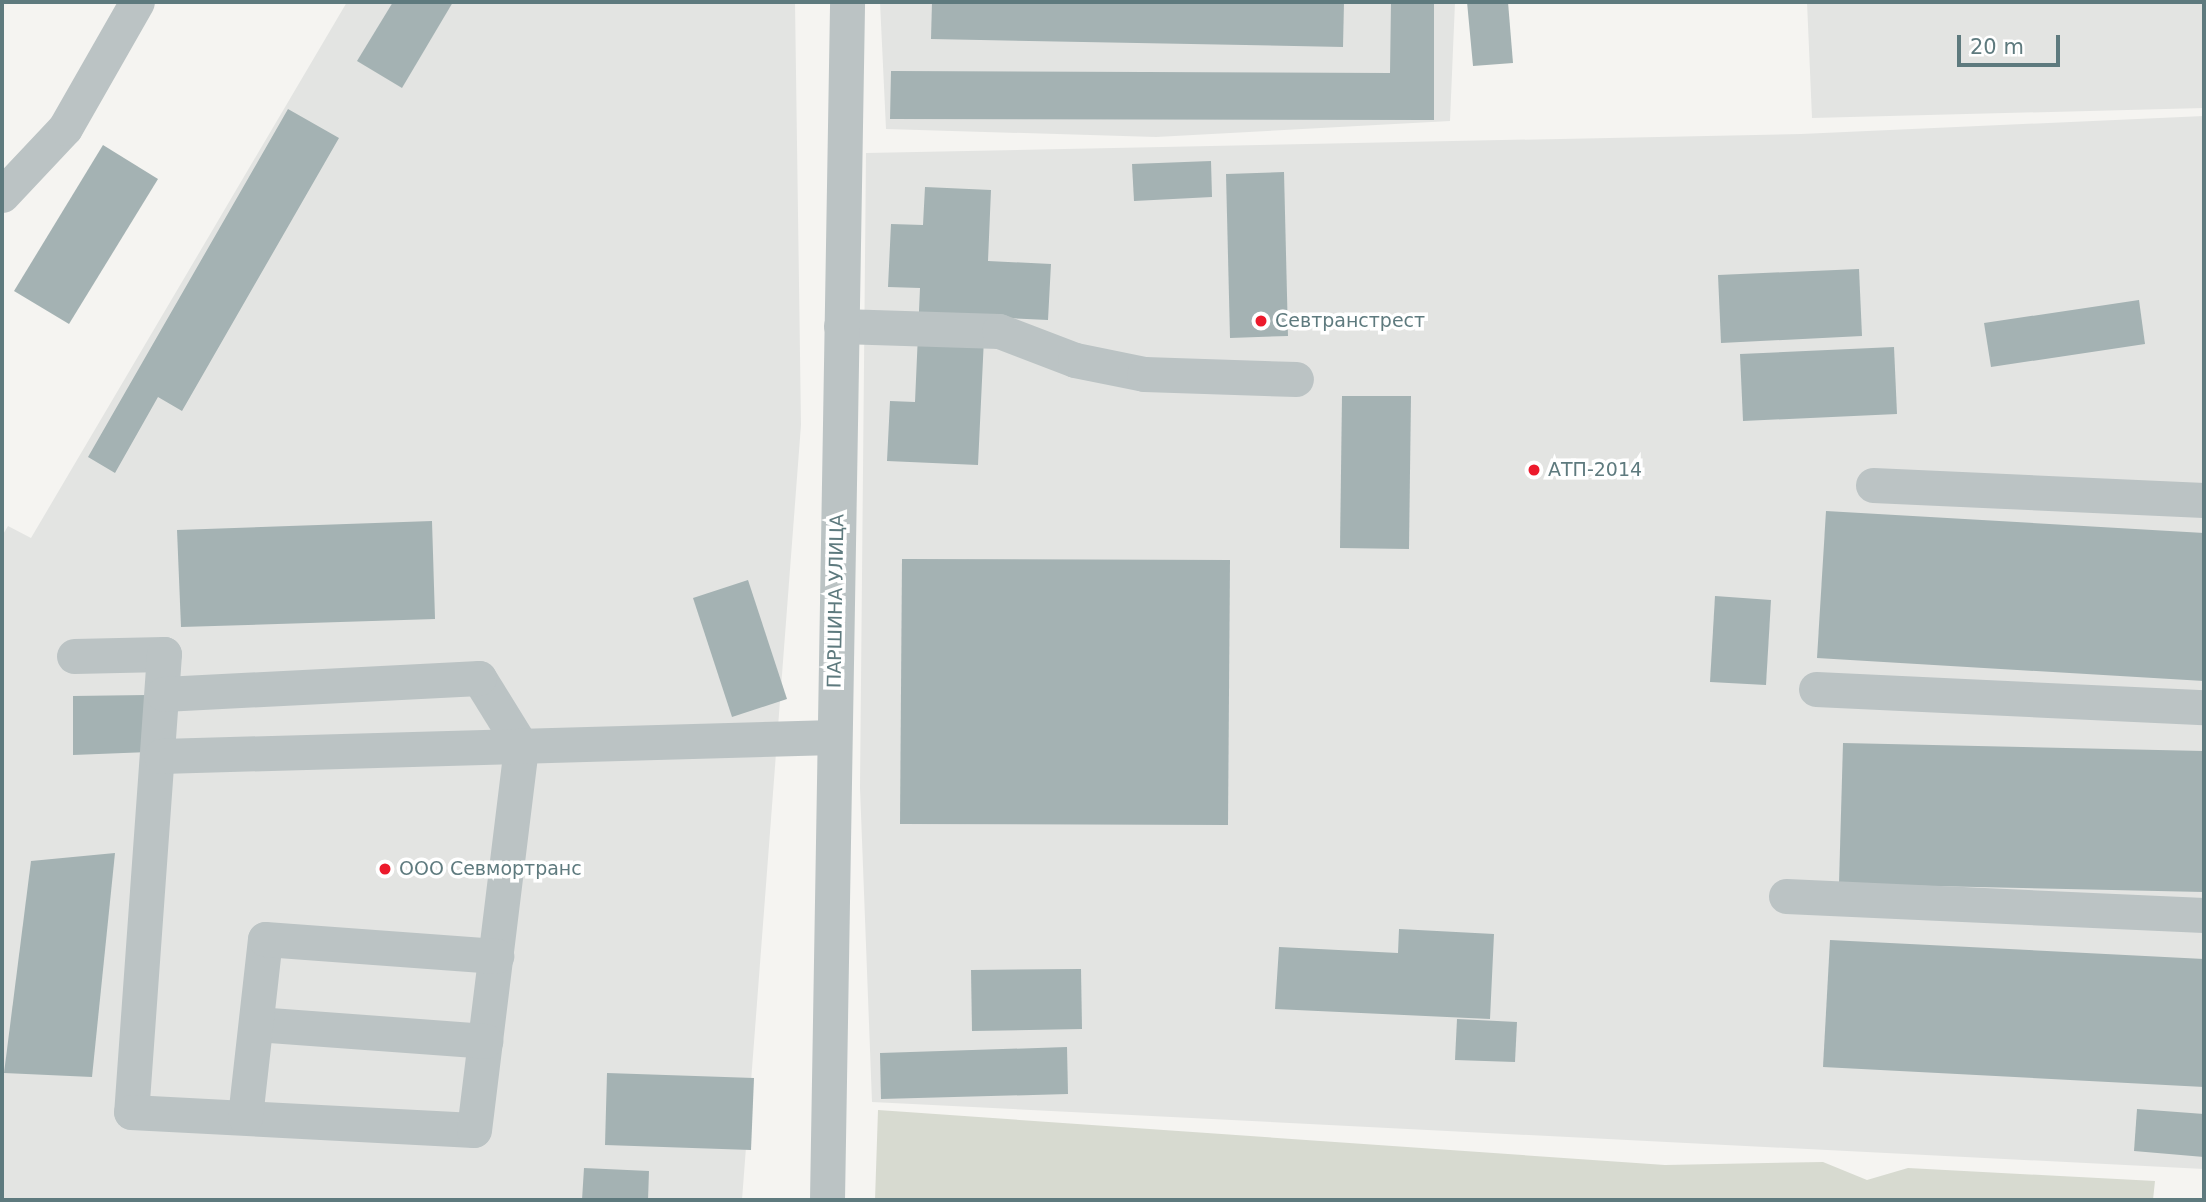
<!DOCTYPE html>
<html>
<head>
<meta charset="utf-8">
<style>
	body { margin:0 }
	#map { position:relative; width:2206px; height:1202px; overflow:hidden; background:#f5f4f1; font-family:"DejaVu Sans",sans-serif }
	div>[style] { position:absolute }
	[style*='--x'] { left:calc(var(--x)*1px); top:calc(var(--y)*1px); width:calc(var(--w)*1px); rotate:calc(var(--a)*1deg) }
	.built>* { inset:0; background:#e3e4e2 }
	.green>* { inset:0; background:#d7dad0 }
	.building>* { inset:0; background:#a4b2b3 }
	.minor>* { height:35px; margin:-17.5px; padding:0 17.5px; transform-origin:17.5px; border-radius:17.5px; background:#bbc3c4 }
	.dots>* { width:19px; height:19px; translate:-50% -50%; box-sizing:border-box; border:4px solid #fff; border-radius:50% }
	span { translate:-50% -50%; white-space:nowrap; text-align:center; line-height:1.15; -webkit-text-stroke:7px #fff; paint-order:stroke }
	.poi-label { font-size:19px; color:#5e7a7e }
	.left { translate:0 -50%; text-align:left }
	.street-label { font-size:19px; color:#5e7a7e }
	.frame { position:absolute; inset:0; border:4px solid #5e7a7e; pointer-events:none }
	.scale { position:absolute; left:1957px; top:35px; width:103px; height:32px; box-sizing:border-box; border:4px solid #5e7a7e; border-top:0; padding-left:9px; font-size:21px; line-height:24px; white-space:nowrap; color:#5e7a7e; -webkit-text-stroke:5px #fff; paint-order:stroke }
</style>
</head>
<body>
<div id="map">
	<div class="built">
		<div style="clip-path:polygon(347px 2px,795px 2px,801px 425px,742px 1200px,2px 1200px,2px 536px,8px 526px,31px 538px)"></div>
		<div style="clip-path:polygon(880px 2px,1455px 2px,1450px 121px,1156px 137px,886px 129px)"></div>
		<div style="clip-path:polygon(1807px 2px,2204px 2px,2204px 108px,1812px 118px)"></div>
		<div style="clip-path:polygon(2204px 116px,2204px 1169px,872px 1102px,860px 788px,866px 153px,1801px 134px)"></div>
	</div>
	<div class="green">
		<div style="clip-path:polygon(878px 1110px,1665px 1165px,1823px 1162px,1867px 1180px,1908px 1168px,2155px 1181px,2153px 1200px,875px 1200px)"></div>
	</div>
	<div class="building">
		<div style="clip-path:polygon(393px 2px,453px 2px,402px 88px,357px 61px)"></div>
		<div style="clip-path:polygon(932px 2px,1344px 2px,1343px 47px,931px 39px)"></div>
		<div style="clip-path:polygon(1391px 2px,1434px 2px,1434px 120px,890px 119px,891px 71px,1390px 73px)"></div>
		<div style="clip-path:polygon(1467px 2px,1508px 2px,1513px 63px,1473px 66px)"></div>
		<div style="clip-path:polygon(288px 109px,339px 138px,182px 411px,158px 397px,115px 473px,88px 457px)"></div>
		<div style="clip-path:polygon(103px 145px,158px 179px,69px 324px,14px 291px)"></div>
		<div style="clip-path:polygon(1211px 161px,1212px 197px,1134px 201px,1132px 164px)"></div>
		<div style="clip-path:polygon(1284px 172px,1288px 336px,1230px 338px,1226px 174px)"></div>
		<div style="clip-path:polygon(925px 187px,991px 190px,988px 261px,1051px 264px,1048px 320px,985px 317px,978px 465px,887px 461px,890px 401px,915px 402px,920px 288px,888px 287px,891px 224px,923px 225px)"></div>
		<div style="clip-path:polygon(1859px 269px,1862px 336px,1721px 343px,1718px 275px)"></div>
		<div style="clip-path:polygon(2139px 300px,2145px 344px,1991px 367px,1984px 323px)"></div>
		<div style="clip-path:polygon(1894px 347px,1897px 414px,1743px 421px,1740px 354px)"></div>
		<div style="clip-path:polygon(1342px 396px,1411px 396px,1409px 549px,1340px 548px)"></div>
		<div style="clip-path:polygon(1826px 511px,2204px 533px,2204px 681px,1817px 658px)"></div>
		<div style="clip-path:polygon(432px 521px,435px 619px,181px 627px,177px 530px)"></div>
		<div style="clip-path:polygon(902px 559px,1230px 560px,1228px 825px,900px 824px)"></div>
		<div style="clip-path:polygon(748px 580px,787px 699px,732px 717px,693px 598px)"></div>
		<div style="clip-path:polygon(1715px 596px,1771px 600px,1766px 685px,1710px 682px)"></div>
		<div style="clip-path:polygon(147px 695px,149px 752px,73px 755px,73px 696px)"></div>
		<div style="clip-path:polygon(1843px 743px,2204px 751px,2204px 892px,1839px 884px)"></div>
		<div style="clip-path:polygon(115px 853px,92px 1077px,4px 1073px,31px 861px)"></div>
		<div style="clip-path:polygon(1399px 929px,1494px 934px,1490px 1019px,1275px 1009px,1279px 947px,1398px 953px)"></div>
		<div style="clip-path:polygon(1830px 940px,2204px 959px,2204px 1087px,1823px 1067px)"></div>
		<div style="clip-path:polygon(1081px 969px,1082px 1029px,972px 1031px,971px 970px)"></div>
		<div style="clip-path:polygon(1457px 1019px,1517px 1022px,1515px 1062px,1455px 1060px)"></div>
		<div style="clip-path:polygon(1067px 1047px,1068px 1094px,881px 1099px,880px 1053px)"></div>
		<div style="clip-path:polygon(607px 1073px,754px 1078px,751px 1150px,605px 1145px)"></div>
		<div style="clip-path:polygon(2137px 1109px,2204px 1114px,2204px 1157px,2134px 1151px)"></div>
		<div style="clip-path:polygon(584px 1168px,649px 1171px,648px 1200px,582px 1200px)"></div>
	</div>
	<div class="minor">
		<div style="--x:2;--y:195;--w:92;--a:-46.8"></div>
		<div style="--x:65;--y:128;--w:145;--a:-60.3"></div>
		<div style="--x:841;--y:326;--w:158;--a:1.8"></div>
		<div style="--x:999;--y:331;--w:81;--a:20.9"></div>
		<div style="--x:1075;--y:360;--w:70;--a:11.5"></div>
		<div style="--x:1144;--y:374;--w:152;--a:1.9"></div>
		<div style="--x:1873;--y:485;--w:331;--a:2.6"></div>
		<div style="--x:74;--y:656;--w:90;--a:-1.3"></div>
		<div style="--x:164;--y:654;--w:459;--a:94.1"></div>
		<div style="--x:131;--y:1112;--w:343;--a:3"></div>
		<div style="--x:474;--y:1130;--w:387;--a:-83"></div>
		<div style="--x:521;--y:746;--w:80;--a:-121.7"></div>
		<div style="--x:479;--y:678;--w:316;--a:177.1"></div>
		<div style="--x:1816;--y:689;--w:388;--a:2.7"></div>
		<div style="--x:161;--y:756;--w:673;--a:-1.62"></div>
		<div style="--x:1786;--y:896;--w:418;--a:2.6"></div>
		<div style="--x:256;--y:1024;--w:230;--a:4.2"></div>
		<div style="--x:245;--y:1117;--w:179;--a:-83.6"></div>
		<div style="--x:265;--y:939;--w:232;--a:4.2"></div>
		<div style="--x:827;--y:1200;--w:1198;--a:-89.04"></div>
	</div>
	<div class="dots">
		<div style="left:1261px;top:321px;background:#ec1a2c"></div>
		<div style="left:1534px;top:470px;background:#ec1a2c"></div>
		<div style="left:385px;top:869px;background:#ec1a2c"></div>
	</div>
	<div class="poi-label">
		<span class="left" style="left:1275px;top:321px">Севтранстрест</span>
		<span class="left" style="left:1548px;top:470px">АТП-2014</span>
		<span class="left" style="left:399px;top:869px">ООО Севмортранс</span>
	</div>
	<div class="street-label">
		<span style="left:836px;top:601px;rotate:-89deg">ПАРШИНА УЛИЦА</span>
	</div>
	<div class="frame"></div>
	<div class="scale">20 m</div>
</div>
</body>
</html>
